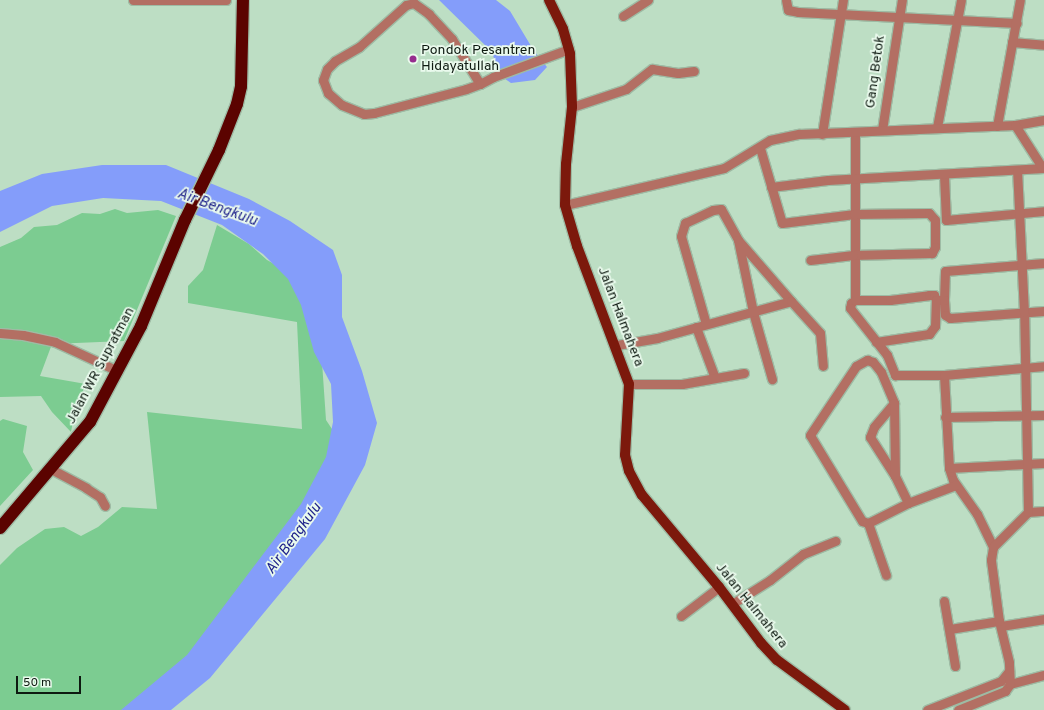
<!DOCTYPE html>
<html>
<head>
<meta charset="utf-8">
<style>
	body { margin:0 }
	#map { position:relative; width:1044px; height:710px; overflow:hidden; background:#bddec4; font-family:Overpass,sans-serif }
	div>[style] { position:absolute }
	[style*='--x'] { left:calc(var(--x)*1px); top:calc(var(--y)*1px); width:calc(var(--w)*1px); rotate:calc(var(--a)*1deg) }
	.green>* { inset:0; background:#7ccc91 }
	.water>* { inset:0; background:#849dfa }
	.roads { filter:drop-shadow(1px 0 #9ebba4) drop-shadow(-1px 0 #9ebba4) drop-shadow(0 1px #9ebba4) drop-shadow(0 -1px #9ebba4) }
	.street>* { height:9px; margin:-4.5px; padding:0 4.5px; transform-origin:4.5px; border-radius:4.5px; background:#b36f63 }
	.primary>* { height:10px; margin:-5px; padding:0 5px; transform-origin:5px; border-radius:5px; background:#7c190c }
	.highway>* { height:12px; margin:-6px; padding:0 6px; transform-origin:6px; border-radius:6px; background:#5b0300 }
	.dots>* { width:11px; height:11px; translate:-50% -50%; box-sizing:border-box; border:2px solid #eafaed; border-radius:50% }
	span { translate:-50% -50%; white-space:nowrap; text-align:center; line-height:1.15; -webkit-text-stroke:3.5px #eafaed; paint-order:stroke }
	.poi-label { font-size:14px; color:#0e1a11 }
	.left { translate:0 -50%; text-align:left }
	.street-label { font-size:14px; color:#0e1a11 }
	.water-label { font-size:15px; color:#1c1f89; font-style:italic }
	.scale { position:absolute; left:16px; top:676px; width:65px; height:18px; box-sizing:border-box; border:2px solid #0e1a11; border-top:0; padding-left:5px; font-size:12px; line-height:14px; white-space:nowrap; color:#0e1a11; -webkit-text-stroke:3px #eafaed; paint-order:stroke }
</style>
</head>
<body>
<div id="map">
	<div class="green">
		<div style="clip-path:polygon(115px 209px,127px 213px,158px 210px,176px 216px,124px 341px,52px 344px,40px 376px,86px 384px,76px 406px,71px 432px,52px 412px,41px 396px,0 397px,0 247px,21px 238px,34px 227px,57px 225px,82px 213px,100px 214px)"></div>
		<div style="clip-path:polygon(217px 225px,249px 244px,267px 260px,296px 276px,322px 362px,326px 420px,342px 444px,283px 550px,143px 710px,0 710px,0 565px,17px 548px,45px 529px,64px 527px,81px 536px,98px 527px,122px 507px,157px 509px,147px 412px,302px 429px,297px 322px,188px 303px,188px 286px,203px 270px)"></div>
		<div style="clip-path:polygon(3px 419px,27px 426px,23px 452px,33px 470px,0 506px,0 421px)"></div>
	</div>
	<div class="water">
		<div style="clip-path:polygon(439px 0,496px 0,510px 11px,534px 51px,547px 67px,535px 80px,511px 83px,499px 75px,492px 52px)"></div>
		<div style="clip-path:polygon(102px 165px,166px 165px,249px 199px,290px 221px,333px 250px,342px 275px,342px 317px,362px 371px,377px 423px,365px 465px,325px 539px,210px 678px,171px 710px,121px 710px,187px 655px,301px 504px,326px 457px,333px 422px,331px 384px,314px 352px,301px 305px,288px 279px,263px 254px,222px 225px,161px 201px,103px 198px,52px 206px,0 232px,0 191px,42px 174px)"></div>
	</div>
	<div class="roads">
		<div class="street">
			<div style="--x:133;--y:0;--w:93;--a:0"></div>
			<div style="--x:786;--y:0;--w:10;--a:79"></div>
			<div style="--x:788;--y:10;--w:10;--a:11"></div>
			<div style="--x:798;--y:12;--w:219;--a:2.9"></div>
			<div style="--x:623;--y:16;--w:30;--a:-33"></div>
			<div style="--x:1012;--y:42;--w:32;--a:5"></div>
			<div style="--x:480;--y:84;--w:53;--a:-121.9"></div>
			<div style="--x:452;--y:39;--w:34;--a:-133"></div>
			<div style="--x:429;--y:14;--w:19;--a:-144"></div>
			<div style="--x:414;--y:3;--w:8;--a:166"></div>
			<div style="--x:406;--y:5;--w:63;--a:138.2"></div>
			<div style="--x:359;--y:47;--w:28;--a:150"></div>
			<div style="--x:335;--y:61;--w:11;--a:135"></div>
			<div style="--x:327;--y:69;--w:12;--a:110"></div>
			<div style="--x:323;--y:80;--w:14;--a:69"></div>
			<div style="--x:328;--y:93;--w:18;--a:41"></div>
			<div style="--x:342;--y:105;--w:24;--a:22"></div>
			<div style="--x:364;--y:114;--w:10;--a:-6"></div>
			<div style="--x:374;--y:113;--w:95;--a:-14.6"></div>
			<div style="--x:466;--y:89;--w:15;--a:-20"></div>
			<div style="--x:480;--y:84;--w:15;--a:-28"></div>
			<div style="--x:493;--y:77;--w:81;--a:-20.2"></div>
			<div style="--x:572;--y:107;--w:57;--a:-18.4"></div>
			<div style="--x:626;--y:89;--w:33;--a:-38"></div>
			<div style="--x:652;--y:69;--w:26;--a:9"></div>
			<div style="--x:678;--y:73;--w:16;--a:-7"></div>
			<div style="--x:1015;--y:125;--w:29;--a:-10"></div>
			<div style="--x:997;--y:126;--w:128;--a:-79.7"></div>
			<div style="--x:937;--y:127;--w:129;--a:-79.3"></div>
			<div style="--x:882;--y:130;--w:132;--a:-81.3"></div>
			<div style="--x:855;--y:132;--w:168;--a:90"></div>
			<div style="--x:855;--y:300;--w:5;--a:143"></div>
			<div style="--x:851;--y:303;--w:5;--a:101"></div>
			<div style="--x:850;--y:308;--w:60;--a:51.8"></div>
			<div style="--x:887;--y:355;--w:22;--a:68"></div>
			<div style="--x:895;--y:375;--w:49;--a:0"></div>
			<div style="--x:944;--y:375;--w:93;--a:86.9"></div>
			<div style="--x:949;--y:468;--w:13;--a:72"></div>
			<div style="--x:953;--y:480;--w:42;--a:54.8"></div>
			<div style="--x:977;--y:514;--w:37;--a:64"></div>
			<div style="--x:822;--y:134;--w:136;--a:-81.1"></div>
			<div style="--x:760;--y:148;--w:78;--a:73.7"></div>
			<div style="--x:782;--y:223;--w:73;--a:-7.1"></div>
			<div style="--x:854;--y:214;--w:75;--a:-0.8"></div>
			<div style="--x:929;--y:213;--w:9;--a:49"></div>
			<div style="--x:935;--y:220;--w:27;--a:90"></div>
			<div style="--x:935;--y:247;--w:7;--a:117"></div>
			<div style="--x:932;--y:253;--w:79;--a:178.5"></div>
			<div style="--x:853;--y:255;--w:43;--a:173.4"></div>
			<div style="--x:944;--y:175;--w:45;--a:87.5"></div>
			<div style="--x:946;--y:220;--w:98;--a:-5.2"></div>
			<div style="--x:771;--y:187;--w:57;--a:-7"></div>
			<div style="--x:828;--y:180;--w:216;--a:-3.2"></div>
			<div style="--x:565;--y:205;--w:163;--a:-13.1"></div>
			<div style="--x:724;--y:168;--w:54;--a:-31.3"></div>
			<div style="--x:770;--y:140;--w:30;--a:-12"></div>
			<div style="--x:799;--y:134;--w:216;--a:-2.4"></div>
			<div style="--x:1015;--y:125;--w:50;--a:57.3"></div>
			<div style="--x:738;--y:240;--w:74;--a:78.2"></div>
			<div style="--x:753;--y:312;--w:70;--a:74.2"></div>
			<div style="--x:1044;--y:263;--w:99;--a:175.4"></div>
			<div style="--x:945;--y:271;--w:29;--a:92"></div>
			<div style="--x:944;--y:300;--w:15;--a:86"></div>
			<div style="--x:945;--y:315;--w:6;--a:31"></div>
			<div style="--x:950;--y:318;--w:94;--a:-4.3"></div>
			<div style="--x:855;--y:300;--w:35;--a:0"></div>
			<div style="--x:890;--y:300;--w:39;--a:-7"></div>
			<div style="--x:929;--y:295;--w:5;--a:0"></div>
			<div style="--x:934;--y:295;--w:5;--a:68"></div>
			<div style="--x:936;--y:300;--w:8;--a:0"></div>
			<div style="--x:706;--y:324;--w:91;--a:-105.9"></div>
			<div style="--x:681;--y:236;--w:14;--a:-73"></div>
			<div style="--x:685;--y:223;--w:31;--a:-25"></div>
			<div style="--x:713;--y:210;--w:8;--a:-7"></div>
			<div style="--x:721;--y:209;--w:35;--a:61"></div>
			<div style="--x:738;--y:240;--w:81;--a:49"></div>
			<div style="--x:696;--y:327;--w:54;--a:69.6"></div>
			<div style="--x:0;--y:333;--w:23;--a:5"></div>
			<div style="--x:23;--y:335;--w:33;--a:12"></div>
			<div style="--x:55;--y:342;--w:69;--a:24.7"></div>
			<div style="--x:876;--y:342;--w:54;--a:-8.6"></div>
			<div style="--x:929;--y:334;--w:10;--a:-53"></div>
			<div style="--x:935;--y:326;--w:26;--a:-88"></div>
			<div style="--x:617;--y:345;--w:41;--a:-9.9"></div>
			<div style="--x:657;--y:338;--w:139;--a:-15.4"></div>
			<div style="--x:791;--y:301;--w:43;--a:47.8"></div>
			<div style="--x:820;--y:333;--w:33;--a:85"></div>
			<div style="--x:867;--y:360;--w:6;--a:18"></div>
			<div style="--x:873;--y:362;--w:13;--a:51"></div>
			<div style="--x:881;--y:372;--w:34;--a:67"></div>
			<div style="--x:894;--y:403;--w:31;--a:130"></div>
			<div style="--x:874;--y:427;--w:11;--a:112"></div>
			<div style="--x:870;--y:437;--w:46;--a:57.3"></div>
			<div style="--x:895;--y:476;--w:30;--a:64"></div>
			<div style="--x:908;--y:503;--w:45;--a:153.4"></div>
			<div style="--x:868;--y:523;--w:6;--a:-162"></div>
			<div style="--x:862;--y:521;--w:100;--a:-121.2"></div>
			<div style="--x:810;--y:435;--w:83;--a:-56.3"></div>
			<div style="--x:856;--y:366;--w:13;--a:-29"></div>
			<div style="--x:944;--y:375;--w:100;--a:-5.1"></div>
			<div style="--x:629;--y:384;--w:53;--a:0"></div>
			<div style="--x:682;--y:384;--w:63;--a:-10.1"></div>
			<div style="--x:894;--y:403;--w:73;--a:89.2"></div>
			<div style="--x:945;--y:417;--w:99;--a:-1.2"></div>
			<div style="--x:949;--y:468;--w:95;--a:-3"></div>
			<div style="--x:51;--y:469;--w:40;--a:28"></div>
			<div style="--x:86;--y:488;--w:17;--a:33"></div>
			<div style="--x:100;--y:497;--w:10;--a:61"></div>
			<div style="--x:908;--y:503;--w:51;--a:-20.6"></div>
			<div style="--x:1028;--y:512;--w:16;--a:-4"></div>
			<div style="--x:868;--y:523;--w:55;--a:70.9"></div>
			<div style="--x:944;--y:601;--w:66;--a:80.4"></div>
			<div style="--x:732;--y:604;--w:45;--a:-32.3"></div>
			<div style="--x:770;--y:580;--w:42;--a:-38.2"></div>
			<div style="--x:803;--y:554;--w:35;--a:-22"></div>
			<div style="--x:681;--y:616;--w:48;--a:-37.3"></div>
			<div style="--x:1001;--y:626;--w:44;--a:-9.2"></div>
			<div style="--x:950;--y:629;--w:50;--a:-9.3"></div>
			<div style="--x:1010;--y:684;--w:35;--a:-15"></div>
			<div style="--x:927;--y:710;--w:79;--a:-21.4"></div>
			<div style="--x:1001;--y:681;--w:13;--a:-51"></div>
			<div style="--x:958;--y:710;--w:51;--a:-22"></div>
			<div style="--x:1005;--y:691;--w:9;--a:-54"></div>
			<div style="--x:1010;--y:684;--w:22;--a:-93"></div>
			<div style="--x:1009;--y:662;--w:42;--a:-103.7"></div>
			<div style="--x:999;--y:621;--w:62;--a:-97.5"></div>
			<div style="--x:991;--y:560;--w:13;--a:-81"></div>
			<div style="--x:993;--y:547;--w:49;--a:-45"></div>
			<div style="--x:1028;--y:512;--w:200;--a:-91.1"></div>
			<div style="--x:1024;--y:312;--w:141;--a:-92.8"></div>
		</div>
		<div class="primary">
			<div style="--x:549;--y:0;--w:32;--a:64"></div>
			<div style="--x:563;--y:29;--w:26;--a:74"></div>
			<div style="--x:570;--y:54;--w:53;--a:87.8"></div>
			<div style="--x:572;--y:107;--w:57;--a:96"></div>
			<div style="--x:566;--y:164;--w:41;--a:91.4"></div>
			<div style="--x:565;--y:205;--w:43;--a:73.7"></div>
			<div style="--x:577;--y:246;--w:147;--a:69.4"></div>
			<div style="--x:629;--y:384;--w:71;--a:93.2"></div>
			<div style="--x:625;--y:455;--w:16;--a:76"></div>
			<div style="--x:629;--y:471;--w:27;--a:62"></div>
			<div style="--x:642;--y:495;--w:120;--a:50.1"></div>
			<div style="--x:719;--y:587;--w:70;--a:53.1"></div>
			<div style="--x:761;--y:643;--w:23;--a:47"></div>
			<div style="--x:777;--y:660;--w:84;--a:36.3"></div>
		</div>
		<div class="highway">
			<div style="--x:0;--y:528;--w:139;--a:-49.7"></div>
			<div style="--x:90;--y:422;--w:109;--a:-62"></div>
			<div style="--x:141;--y:326;--w:115;--a:-67.5"></div>
			<div style="--x:185;--y:220;--w:78;--a:-64.1"></div>
			<div style="--x:219;--y:150;--w:49;--a:-68.6"></div>
			<div style="--x:237;--y:104;--w:18;--a:-77"></div>
			<div style="--x:241;--y:86;--w:86;--a:-88.7"></div>
		</div>
	</div>
	<div class="dots">
		<div style="left:413px;top:59px;background:#962c8e"></div>
	</div>
	<div class="poi-label">
		<span class="left" style="left:421px;top:59px">Pondok Pesantren<br>Hidayatullah</span>
	</div>
	<div class="street-label">
		<span style="left:876px;top:72px;rotate:-82deg">Gang Betok</span>
		<span style="left:620px;top:317px;rotate:69deg">Jalan Halmahera</span>
		<span style="left:101px;top:366px;rotate:-62deg">Jalan WR Supratman</span>
		<span style="left:751px;top:606px;rotate:51deg">Jalan Halmahera</span>
	</div>
	<div class="water-label">
		<span style="left:217px;top:208px;rotate:20deg">Air Bengkulu</span>
		<span style="left:294px;top:539px;rotate:-54deg">Air Bengkulu</span>
	</div>
	<div class="scale">50 m</div>
</div>
</body>
</html>
